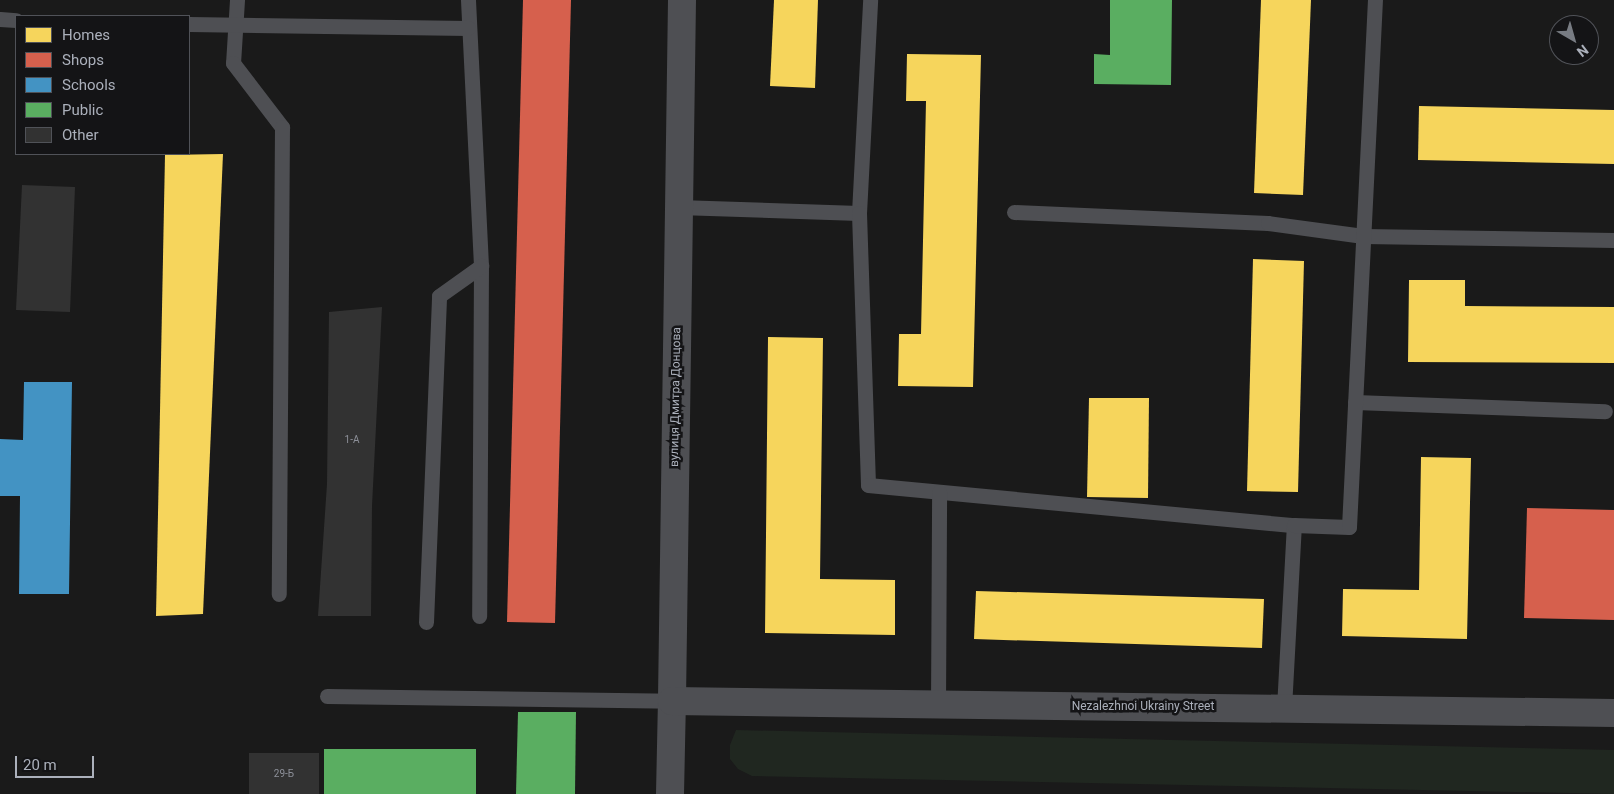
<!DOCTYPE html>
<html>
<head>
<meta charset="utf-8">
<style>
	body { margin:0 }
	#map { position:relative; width:1614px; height:794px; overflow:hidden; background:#1a1a1a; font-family:Roboto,sans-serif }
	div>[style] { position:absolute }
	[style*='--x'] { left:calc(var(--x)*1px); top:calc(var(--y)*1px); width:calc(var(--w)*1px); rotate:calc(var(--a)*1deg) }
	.green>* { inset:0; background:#202720 }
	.homes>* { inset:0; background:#f6d55c }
	.shops>* { inset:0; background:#d6604d }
	.schools>* { inset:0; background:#4393c3 }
	.public>* { inset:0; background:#5aae61 }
	.building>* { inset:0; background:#323232 }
	.service>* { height:15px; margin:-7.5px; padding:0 7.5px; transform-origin:7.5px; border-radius:7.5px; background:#4e4f53 }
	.minor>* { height:28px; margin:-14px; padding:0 14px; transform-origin:14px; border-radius:14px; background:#4e4f53 }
	.tertiary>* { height:28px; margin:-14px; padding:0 14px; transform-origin:14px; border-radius:14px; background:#4e4f53 }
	span { translate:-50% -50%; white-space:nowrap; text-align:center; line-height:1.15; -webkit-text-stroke:5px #141416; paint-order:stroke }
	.number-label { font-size:10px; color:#8d9099 }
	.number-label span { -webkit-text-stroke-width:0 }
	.street-label { font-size:12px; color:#abb0bb }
	.legend { position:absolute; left:15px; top:15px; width:175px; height:140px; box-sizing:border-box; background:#141416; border:1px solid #505258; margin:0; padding:6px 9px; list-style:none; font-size:15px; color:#abb0bb }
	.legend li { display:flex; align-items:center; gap:10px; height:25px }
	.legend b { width:25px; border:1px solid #505258 }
	.north { position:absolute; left:1549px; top:15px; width:50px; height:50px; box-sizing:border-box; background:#141416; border:1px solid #505258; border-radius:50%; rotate:142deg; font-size:14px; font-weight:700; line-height:20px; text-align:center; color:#abb0bb }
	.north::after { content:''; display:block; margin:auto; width:18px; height:22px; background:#787c83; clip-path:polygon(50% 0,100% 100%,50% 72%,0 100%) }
	.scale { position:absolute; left:15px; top:756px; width:79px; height:22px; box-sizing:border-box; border:2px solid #abb0bb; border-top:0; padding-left:6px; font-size:15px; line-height:18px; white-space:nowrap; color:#abb0bb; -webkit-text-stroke:4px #141416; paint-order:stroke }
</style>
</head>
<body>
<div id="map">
	<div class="green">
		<div style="clip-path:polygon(736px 730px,1614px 750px,1614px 794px,752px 776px,738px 769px,730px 759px,730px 745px)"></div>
	</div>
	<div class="homes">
		<div style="clip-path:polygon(774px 0,818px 0,815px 88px,770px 86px)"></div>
		<div style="clip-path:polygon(1261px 0,1311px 0,1303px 195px,1254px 193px)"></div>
		<div style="clip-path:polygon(907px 54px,981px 55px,973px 387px,898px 386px,899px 334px,921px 334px,926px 101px,906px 101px)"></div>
		<div style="clip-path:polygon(1419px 106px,1614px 110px,1614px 164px,1418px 160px)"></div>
		<div style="clip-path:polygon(223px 154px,203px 614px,156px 616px,165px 155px)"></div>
		<div style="clip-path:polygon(1253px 259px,1304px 261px,1298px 492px,1247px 491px)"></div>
		<div style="clip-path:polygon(1409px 280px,1465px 280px,1465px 306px,1614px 307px,1614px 363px,1408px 362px)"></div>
		<div style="clip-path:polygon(768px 337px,823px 338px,820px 579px,895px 580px,895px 635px,765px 633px)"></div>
		<div style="clip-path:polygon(1089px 398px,1149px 398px,1148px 498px,1087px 497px)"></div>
		<div style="clip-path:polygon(1421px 457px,1471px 458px,1467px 639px,1342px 636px,1343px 589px,1419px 590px)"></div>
		<div style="clip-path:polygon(976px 591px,1264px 599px,1262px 648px,974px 639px)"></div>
	</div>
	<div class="shops">
		<div style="clip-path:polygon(523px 0,571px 0,555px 623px,507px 622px)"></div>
		<div style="clip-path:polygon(1527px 508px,1614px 510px,1614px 620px,1524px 618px)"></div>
	</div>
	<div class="schools">
		<div style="clip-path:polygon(24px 382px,72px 382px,69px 594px,19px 594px,20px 496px,0 496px,0 439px,23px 440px)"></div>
	</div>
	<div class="public">
		<div style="clip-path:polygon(1110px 0,1172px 0,1171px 85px,1094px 84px,1094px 54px,1110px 55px)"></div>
		<div style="clip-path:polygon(518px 712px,576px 712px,575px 794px,516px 794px)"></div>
		<div style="clip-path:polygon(324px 749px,476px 749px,476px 794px,324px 794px)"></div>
	</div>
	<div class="building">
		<div style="clip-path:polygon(22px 185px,75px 187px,70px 312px,16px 310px)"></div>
		<div style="clip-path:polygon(382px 307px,372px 506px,371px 616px,318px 616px,327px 484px,329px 312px)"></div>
		<div style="clip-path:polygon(249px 753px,319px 753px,319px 794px,249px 794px)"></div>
	</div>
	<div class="service">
		<div style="--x:237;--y:0;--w:63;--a:93.6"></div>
		<div style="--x:233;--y:63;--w:81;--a:52.6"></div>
		<div style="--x:282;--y:127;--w:467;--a:90.4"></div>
		<div style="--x:468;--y:0;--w:266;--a:87.2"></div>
		<div style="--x:481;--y:266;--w:350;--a:90.3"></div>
		<div style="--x:0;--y:19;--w:16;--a:4"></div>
		<div style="--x:189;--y:24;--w:279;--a:0.8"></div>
		<div style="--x:678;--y:207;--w:181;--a:1.9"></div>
		<div style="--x:859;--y:213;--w:213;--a:-87"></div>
		<div style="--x:1014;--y:212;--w:254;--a:2.5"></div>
		<div style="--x:1268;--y:223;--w:96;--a:7.8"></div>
		<div style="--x:1363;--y:236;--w:251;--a:0.9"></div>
		<div style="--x:859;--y:213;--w:272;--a:88.1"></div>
		<div style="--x:868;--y:485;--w:428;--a:5.4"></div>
		<div style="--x:1355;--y:402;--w:250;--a:2.1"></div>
		<div style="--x:426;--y:622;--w:326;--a:-87.7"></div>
		<div style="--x:439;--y:296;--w:52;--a:-35.5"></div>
		<div style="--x:327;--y:696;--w:345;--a:0.8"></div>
		<div style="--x:938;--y:706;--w:214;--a:-89.7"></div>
		<div style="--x:1284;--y:708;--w:183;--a:-86.9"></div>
		<div style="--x:1294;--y:525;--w:55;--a:2.1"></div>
		<div style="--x:1349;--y:527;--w:528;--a:-87.18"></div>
	</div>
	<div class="minor">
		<div style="--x:670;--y:794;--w:93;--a:-88.8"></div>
	</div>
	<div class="tertiary">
		<div style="--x:682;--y:0;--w:701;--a:90.82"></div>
		<div style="--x:672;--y:701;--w:942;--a:0.73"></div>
	</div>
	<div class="number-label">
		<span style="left:352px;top:440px">1-А</span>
		<span style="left:284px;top:774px">29-Б</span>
	</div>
	<div class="street-label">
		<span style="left:676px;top:397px;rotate:-89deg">вулиця Дмитра Донцова</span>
		<span style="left:1143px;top:707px">Nezalezhnoi Ukrainy Street</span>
	</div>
	<ul class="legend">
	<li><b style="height:14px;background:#f6d55c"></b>Homes</li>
	<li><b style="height:14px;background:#d6604d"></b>Shops</li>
	<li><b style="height:14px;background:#4393c3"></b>Schools</li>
	<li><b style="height:14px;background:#5aae61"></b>Public</li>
	<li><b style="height:14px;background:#323232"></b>Other</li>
	</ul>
	<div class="north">N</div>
	<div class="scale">20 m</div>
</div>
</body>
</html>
